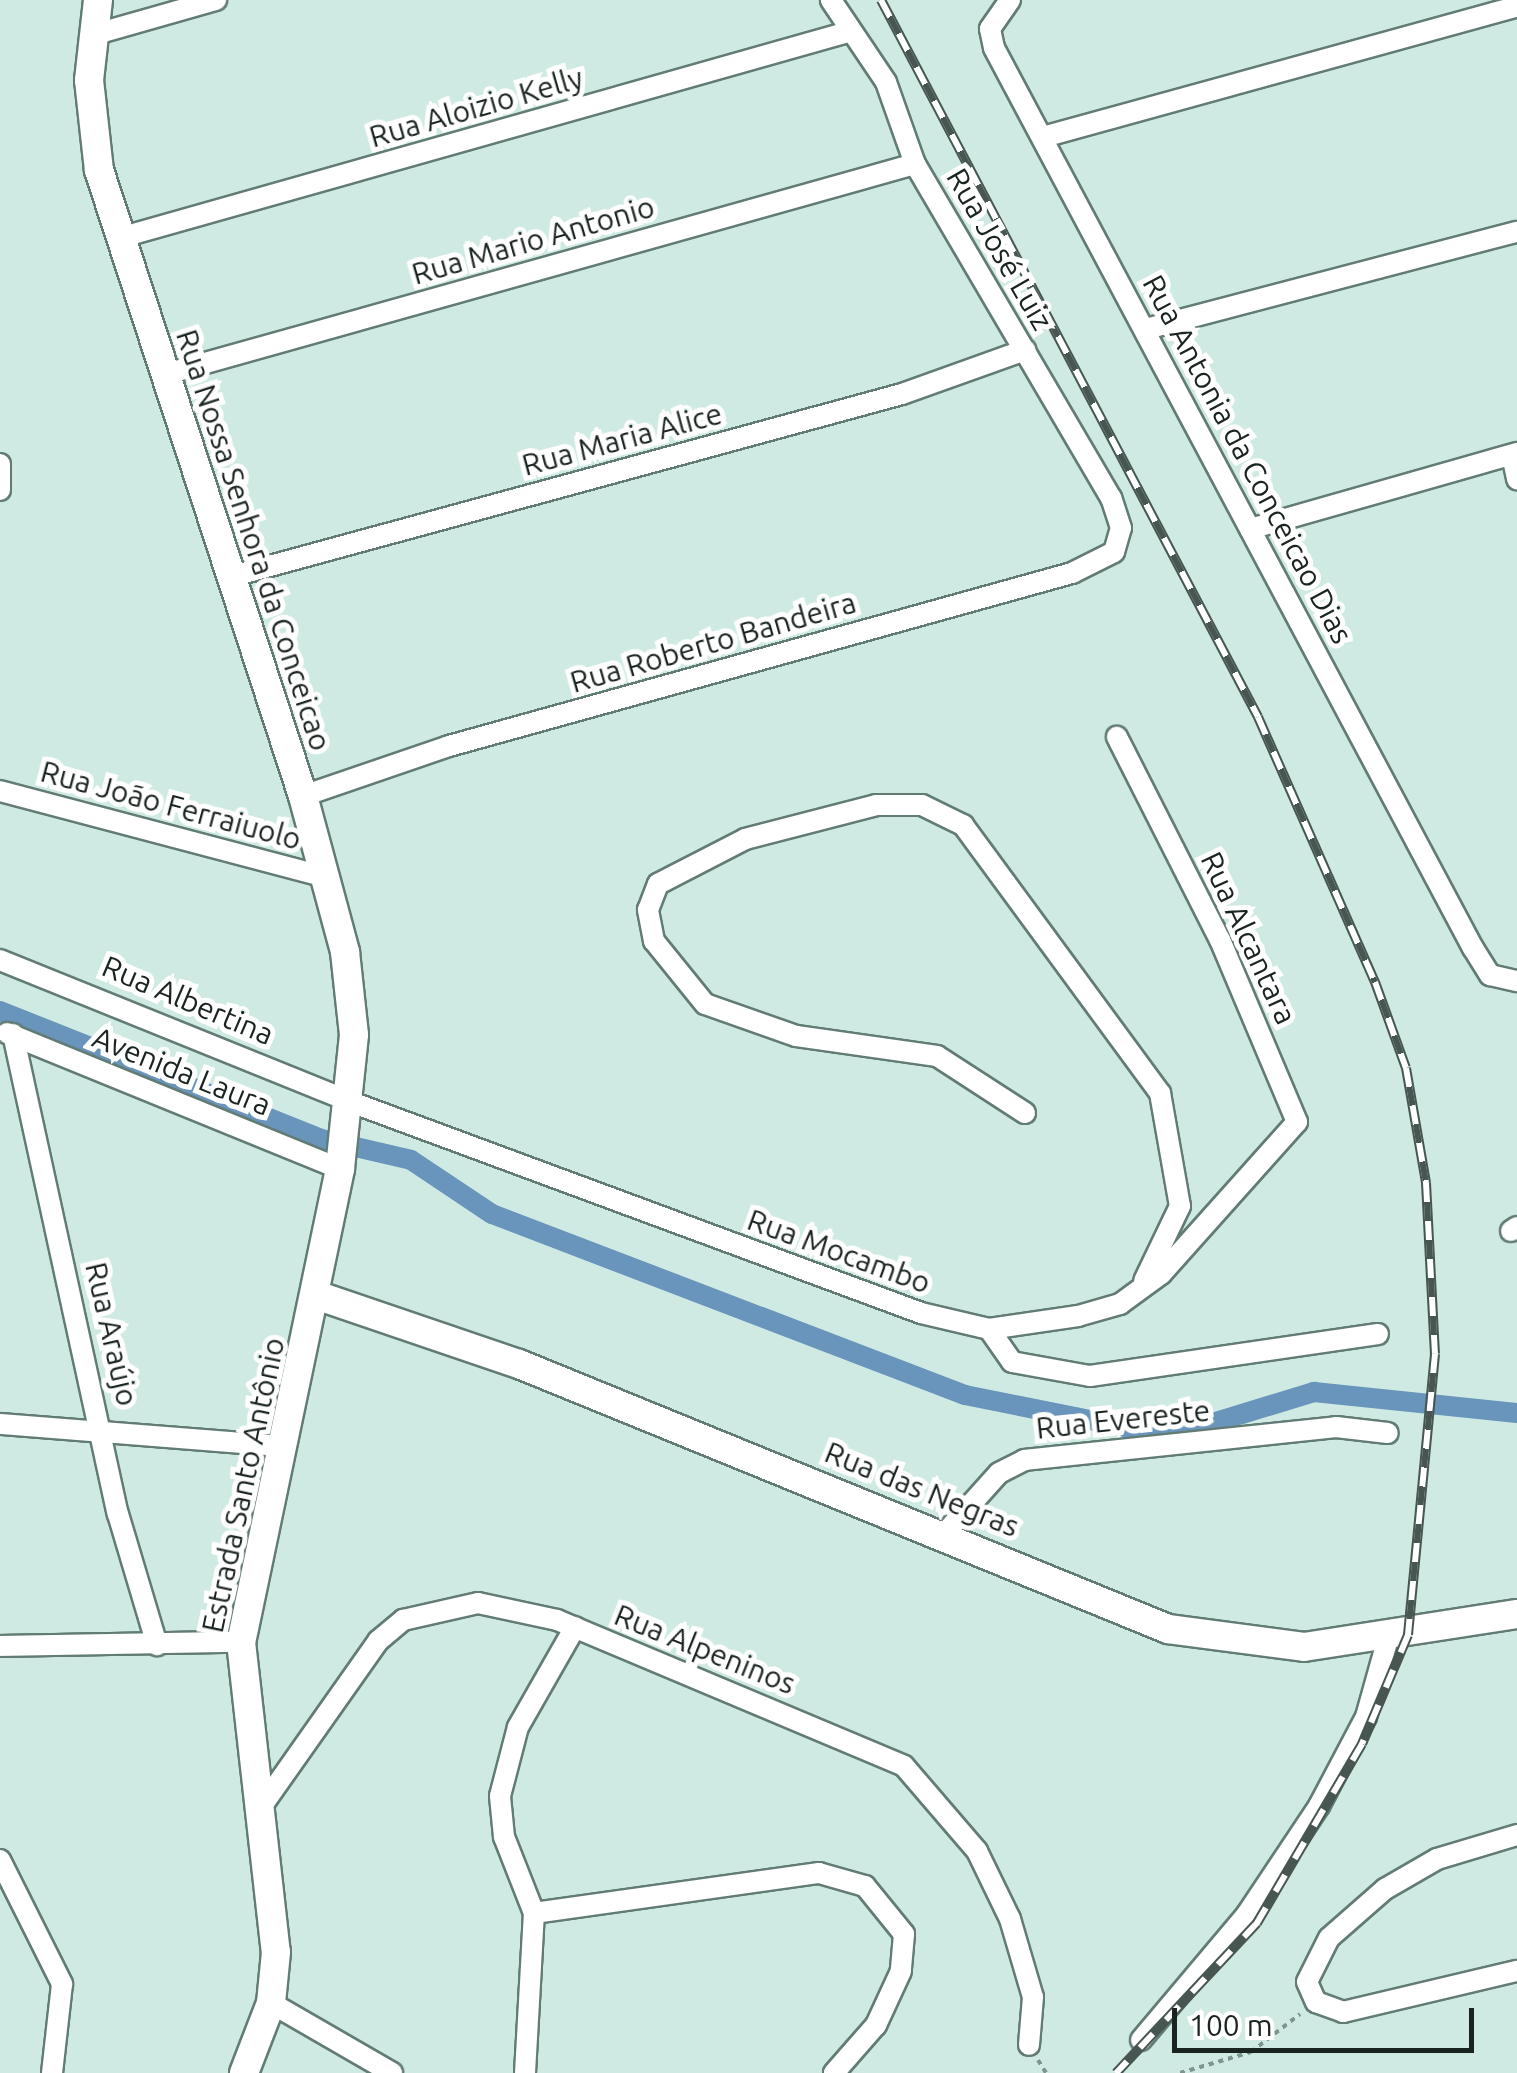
<!DOCTYPE html>
<html>
<head>
<meta charset="utf-8">
<style>
	body { margin:0 }
	#map { position:relative; width:1517px; height:2073px; overflow:hidden; background:#ceeae2; font-family:Ubuntu,sans-serif }
	div>[style] { position:absolute }
	[style*='--x'] { left:calc(var(--x)*1px); top:calc(var(--y)*1px); width:calc(var(--w)*1px); rotate:calc(var(--a)*1deg) }
	.canal>* { height:20px; margin:-10px; padding:0 10px; transform-origin:10px; border-radius:10px; background:#6994bb }
	.path>* { height:4px; margin-top:-2px; transform-origin:0; background:repeating-linear-gradient(90deg,#80948e 0 5px,transparent 0 10px) }
	.roads { filter:drop-shadow(2px 0 #627c75) drop-shadow(-2px 0 #627c75) drop-shadow(0 2px #627c75) drop-shadow(0 -2px #627c75) }
	.street>* { height:20px; margin:-10px; padding:0 10px; transform-origin:10px; border-radius:10px; background:#fff }
	.secondary>* { height:28px; margin:-14px; padding:0 14px; transform-origin:14px; border-radius:14px; background:#fff }
	.rail>* { height:10px; margin-top:-5px; transform-origin:0; background:repeating-linear-gradient(90deg,#fff 0 19px,#475651 0 38px); box-sizing:border-box; border-block:2px solid #475651 }
	span { translate:-50% -50%; white-space:nowrap; text-align:center; line-height:1.15; -webkit-text-stroke:10px #fff; paint-order:stroke }
	.street-label { font-size:30px; color:#192320 }
	.scale { position:absolute; left:1172px; top:2008px; width:302px; height:45px; box-sizing:border-box; border:5px solid #192320; border-top:0; padding-left:12px; font-size:30px; line-height:35px; white-space:nowrap; color:#192320; -webkit-text-stroke:8px #fff; paint-order:stroke }
</style>
</head>
<body>
<div id="map">
	<div class="canal">
		<div style="--x:0;--y:1011;--w:346;--a:21.7"></div>
		<div style="--x:321;--y:1139;--w:92;--a:13.1"></div>
		<div style="--x:411;--y:1160;--w:97;--a:33.7"></div>
		<div style="--x:492;--y:1214;--w:506;--a:20.94"></div>
		<div style="--x:965;--y:1395;--w:209;--a:11.3"></div>
		<div style="--x:1170;--y:1436;--w:151;--a:-17"></div>
		<div style="--x:1314;--y:1392;--w:204;--a:5.9"></div>
	</div>
	<div class="path">
		<div style="--x:1038;--y:2060;--w:15;--a:58"></div>
		<div style="--x:1180;--y:2073;--w:74;--a:-16.5"></div>
		<div style="--x:1251;--y:2052;--w:62;--a:-37.8"></div>
	</div>
	<div class="roads">
		<div class="street">
			<div style="--x:1010;--y:0;--w:35;--a:125"></div>
			<div style="--x:990;--y:29;--w:19;--a:78"></div>
			<div style="--x:994;--y:48;--w:1020;--a:61.98"></div>
			<div style="--x:1473;--y:948;--w:32;--a:58"></div>
			<div style="--x:1490;--y:975;--w:28;--a:13"></div>
			<div style="--x:93;--y:35;--w:128;--a:-15.9"></div>
			<div style="--x:1043;--y:137;--w:492;--a:-15.4"></div>
			<div style="--x:119;--y:238;--w:758;--a:-15.78"></div>
			<div style="--x:1146;--y:329;--w:383;--a:-14.7"></div>
			<div style="--x:166;--y:374;--w:778;--a:-15.66"></div>
			<div style="--x:1512;--y:455;--w:25;--a:78"></div>
			<div style="--x:0;--y:464;--w:26;--a:90"></div>
			<div style="--x:1250;--y:529;--w:278;--a:-15.9"></div>
			<div style="--x:233;--y:576;--w:693;--a:-15.22"></div>
			<div style="--x:902;--y:394;--w:131;--a:-19.7"></div>
			<div style="--x:0;--y:791;--w:337;--a:14.8"></div>
			<div style="--x:303;--y:796;--w:154;--a:-18.9"></div>
			<div style="--x:449;--y:746;--w:647;--a:-15.52"></div>
			<div style="--x:1072;--y:573;--w:47;--a:-26.6"></div>
			<div style="--x:1114;--y:552;--w:25;--a:-74"></div>
			<div style="--x:1121;--y:528;--w:32;--a:-108"></div>
			<div style="--x:1111;--y:498;--w:387;--a:-120.4"></div>
			<div style="--x:915;--y:164;--w:87;--a:-109.5"></div>
			<div style="--x:886;--y:82;--w:99;--a:-123.9"></div>
			<div style="--x:0;--y:960;--w:379;--a:22"></div>
			<div style="--x:351;--y:1102;--w:608;--a:20.31"></div>
			<div style="--x:921;--y:1313;--w:70;--a:13.2"></div>
			<div style="--x:989;--y:1329;--w:90;--a:-8.3"></div>
			<div style="--x:1078;--y:1316;--w:44;--a:-15.9"></div>
			<div style="--x:1120;--y:1304;--w:51;--a:-36.2"></div>
			<div style="--x:1161;--y:1274;--w:204;--a:-48.2"></div>
			<div style="--x:1297;--y:1122;--w:198;--a:-112.9"></div>
			<div style="--x:1220;--y:940;--w:228;--a:-116.9"></div>
			<div style="--x:7;--y:1033;--w:360;--a:22.2"></div>
			<div style="--x:13;--y:1034;--w:491;--a:77.7"></div>
			<div style="--x:118;--y:1514;--w:137;--a:73.4"></div>
			<div style="--x:1025;--y:1113;--w:105;--a:-147.1"></div>
			<div style="--x:937;--y:1056;--w:142;--a:-171.9"></div>
			<div style="--x:796;--y:1036;--w:96;--a:-160.6"></div>
			<div style="--x:705;--y:1004;--w:81;--a:-129"></div>
			<div style="--x:654;--y:941;--w:32;--a:-101"></div>
			<div style="--x:648;--y:910;--w:28;--a:-69"></div>
			<div style="--x:658;--y:884;--w:98;--a:-27.3"></div>
			<div style="--x:745;--y:839;--w:135;--a:-14.5"></div>
			<div style="--x:876;--y:805;--w:46;--a:0"></div>
			<div style="--x:922;--y:805;--w:46;--a:26"></div>
			<div style="--x:963;--y:825;--w:333;--a:53.7"></div>
			<div style="--x:1160;--y:1093;--w:115;--a:80"></div>
			<div style="--x:1180;--y:1206;--w:83;--a:115.6"></div>
			<div style="--x:1511;--y:1231;--w:7;--a:-34"></div>
			<div style="--x:989;--y:1329;--w:40;--a:55.1"></div>
			<div style="--x:1012;--y:1362;--w:79;--a:10.2"></div>
			<div style="--x:1090;--y:1376;--w:291;--a:-8.3"></div>
			<div style="--x:0;--y:1424;--w:281;--a:4.5"></div>
			<div style="--x:946;--y:1532;--w:79;--a:-48.1"></div>
			<div style="--x:999;--y:1473;--w:28;--a:-27"></div>
			<div style="--x:1024;--y:1460;--w:314;--a:-6"></div>
			<div style="--x:1336;--y:1427;--w:52;--a:6.6"></div>
			<div style="--x:0;--y:1646;--w:241;--a:-1"></div>
			<div style="--x:259;--y:1810;--w:207;--a:-54.8"></div>
			<div style="--x:378;--y:1641;--w:33;--a:-40"></div>
			<div style="--x:403;--y:1620;--w:77;--a:-12.8"></div>
			<div style="--x:478;--y:1603;--w:81;--a:12.1"></div>
			<div style="--x:557;--y:1620;--w:376;--a:22.8"></div>
			<div style="--x:904;--y:1766;--w:112;--a:49.3"></div>
			<div style="--x:977;--y:1851;--w:76;--a:64.1"></div>
			<div style="--x:1010;--y:1919;--w:81;--a:73.6"></div>
			<div style="--x:1033;--y:1997;--w:48;--a:94.8"></div>
			<div style="--x:1517;--y:1835;--w:84;--a:163.3"></div>
			<div style="--x:1437;--y:1859;--w:60;--a:150"></div>
			<div style="--x:1385;--y:1889;--w:74;--a:138.8"></div>
			<div style="--x:1329;--y:1938;--w:49;--a:116.6"></div>
			<div style="--x:1307;--y:1982;--w:22;--a:66"></div>
			<div style="--x:1316;--y:2002;--w:29;--a:20"></div>
			<div style="--x:1343;--y:2012;--w:179;--a:-13.3"></div>
			<div style="--x:0;--y:1860;--w:139;--a:63.4"></div>
			<div style="--x:62;--y:1984;--w:90;--a:96.4"></div>
			<div style="--x:534;--y:1913;--w:288;--a:-8"></div>
			<div style="--x:819;--y:1873;--w:48;--a:15.8"></div>
			<div style="--x:865;--y:1886;--w:62;--a:50.9"></div>
			<div style="--x:904;--y:1934;--w:37;--a:95"></div>
			<div style="--x:901;--y:1971;--w:60;--a:114.8"></div>
			<div style="--x:876;--y:2025;--w:64;--a:131.2"></div>
			<div style="--x:271;--y:2003;--w:140;--a:30"></div>
			<div style="--x:1141;--y:2040;--w:165;--a:-49.9"></div>
			<div style="--x:1247;--y:1914;--w:130;--a:-56.3"></div>
			<div style="--x:1319;--y:1806;--w:101;--a:-62.2"></div>
			<div style="--x:1366;--y:1717;--w:82;--a:-74.4"></div>
			<div style="--x:525;--y:2073;--w:160;--a:-86.8"></div>
			<div style="--x:534;--y:1913;--w:82;--a:-111.5"></div>
			<div style="--x:504;--y:1837;--w:41;--a:-95.6"></div>
			<div style="--x:500;--y:1796;--w:71;--a:-75.4"></div>
			<div style="--x:518;--y:1727;--w:115;--a:-60.3"></div>
		</div>
		<div class="secondary">
			<div style="--x:98;--y:0;--w:81;--a:96.4"></div>
			<div style="--x:89;--y:80;--w:91;--a:83.7"></div>
			<div style="--x:99;--y:170;--w:658;--a:71.95"></div>
			<div style="--x:303;--y:796;--w:162;--a:74.9"></div>
			<div style="--x:345;--y:952;--w:83;--a:83.8"></div>
			<div style="--x:354;--y:1035;--w:135;--a:96"></div>
			<div style="--x:340;--y:1169;--w:483;--a:101.8"></div>
			<div style="--x:241;--y:1642;--w:312;--a:83.6"></div>
			<div style="--x:276;--y:1952;--w:51;--a:95.6"></div>
			<div style="--x:271;--y:2003;--w:75;--a:111.1"></div>
			<div style="--x:316;--y:1295;--w:214;--a:18.8"></div>
			<div style="--x:519;--y:1364;--w:701;--a:22.21"></div>
			<div style="--x:1168;--y:1629;--w:137;--a:7.5"></div>
			<div style="--x:1304;--y:1647;--w:216;--a:-8.8"></div>
		</div>
	</div>
	<div class="rail">
		<div style="--x:881;--y:0;--w:810;--a:62.26"></div>
		<div style="--x:1258;--y:717;--w:290;--a:66.2"></div>
		<div style="--x:1375;--y:982;--w:91;--a:70.2"></div>
		<div style="--x:1406;--y:1068;--w:117;--a:80.1"></div>
		<div style="--x:1426;--y:1183;--w:171;--a:87"></div>
		<div style="--x:1435;--y:1354;--w:282;--a:95.5"></div>
		<div style="--x:1408;--y:1635;--w:118;--a:112.9"></div>
		<div style="--x:1362;--y:1744;--w:208;--a:120.4"></div>
		<div style="--x:1257;--y:1923;--w:206;--a:133.2"></div>
	</div>
	<div class="street-label">
		<span style="left:476px;top:107px;rotate:-16deg">Rua Aloizio Kelly</span>
		<span style="left:533px;top:240px;rotate:-16deg">Rua Mario Antonio</span>
		<span style="left:1000px;top:249px;rotate:60deg">Rua José Luiz</span>
		<span style="left:622px;top:439px;rotate:-15deg">Rua Maria Alice</span>
		<span style="left:1248px;top:459px;rotate:62deg">Rua Antonia da Conceicao Dias</span>
		<span style="left:254px;top:540px;rotate:72deg">Rua Nossa Senhora da Conceicao</span>
		<span style="left:713px;top:642px;rotate:-16deg">Rua Roberto Bandeira</span>
		<span style="left:171px;top:805px;rotate:15deg">Rua João Ferraiuolo</span>
		<span style="left:1249px;top:938px;rotate:65deg">Rua Alcantara</span>
		<span style="left:188px;top:1000px;rotate:23deg">Rua Albertina</span>
		<span style="left:182px;top:1071px;rotate:22deg">Avenida Laura</span>
		<span style="left:839px;top:1251px;rotate:20deg">Rua Mocambo</span>
		<span style="left:112px;top:1334px;rotate:77deg">Rua Araújo</span>
		<span style="left:1123px;top:1419px;rotate:-6deg">Rua Evereste</span>
		<span style="left:243px;top:1485px;rotate:-78deg">Estrada Santo Antônio</span>
		<span style="left:922px;top:1489px;rotate:22deg">Rua das Negras</span>
		<span style="left:705px;top:1649px;rotate:22deg">Rua Alpeninos</span>
	</div>
	<div class="scale">100 m</div>
</div>
</body>
</html>
